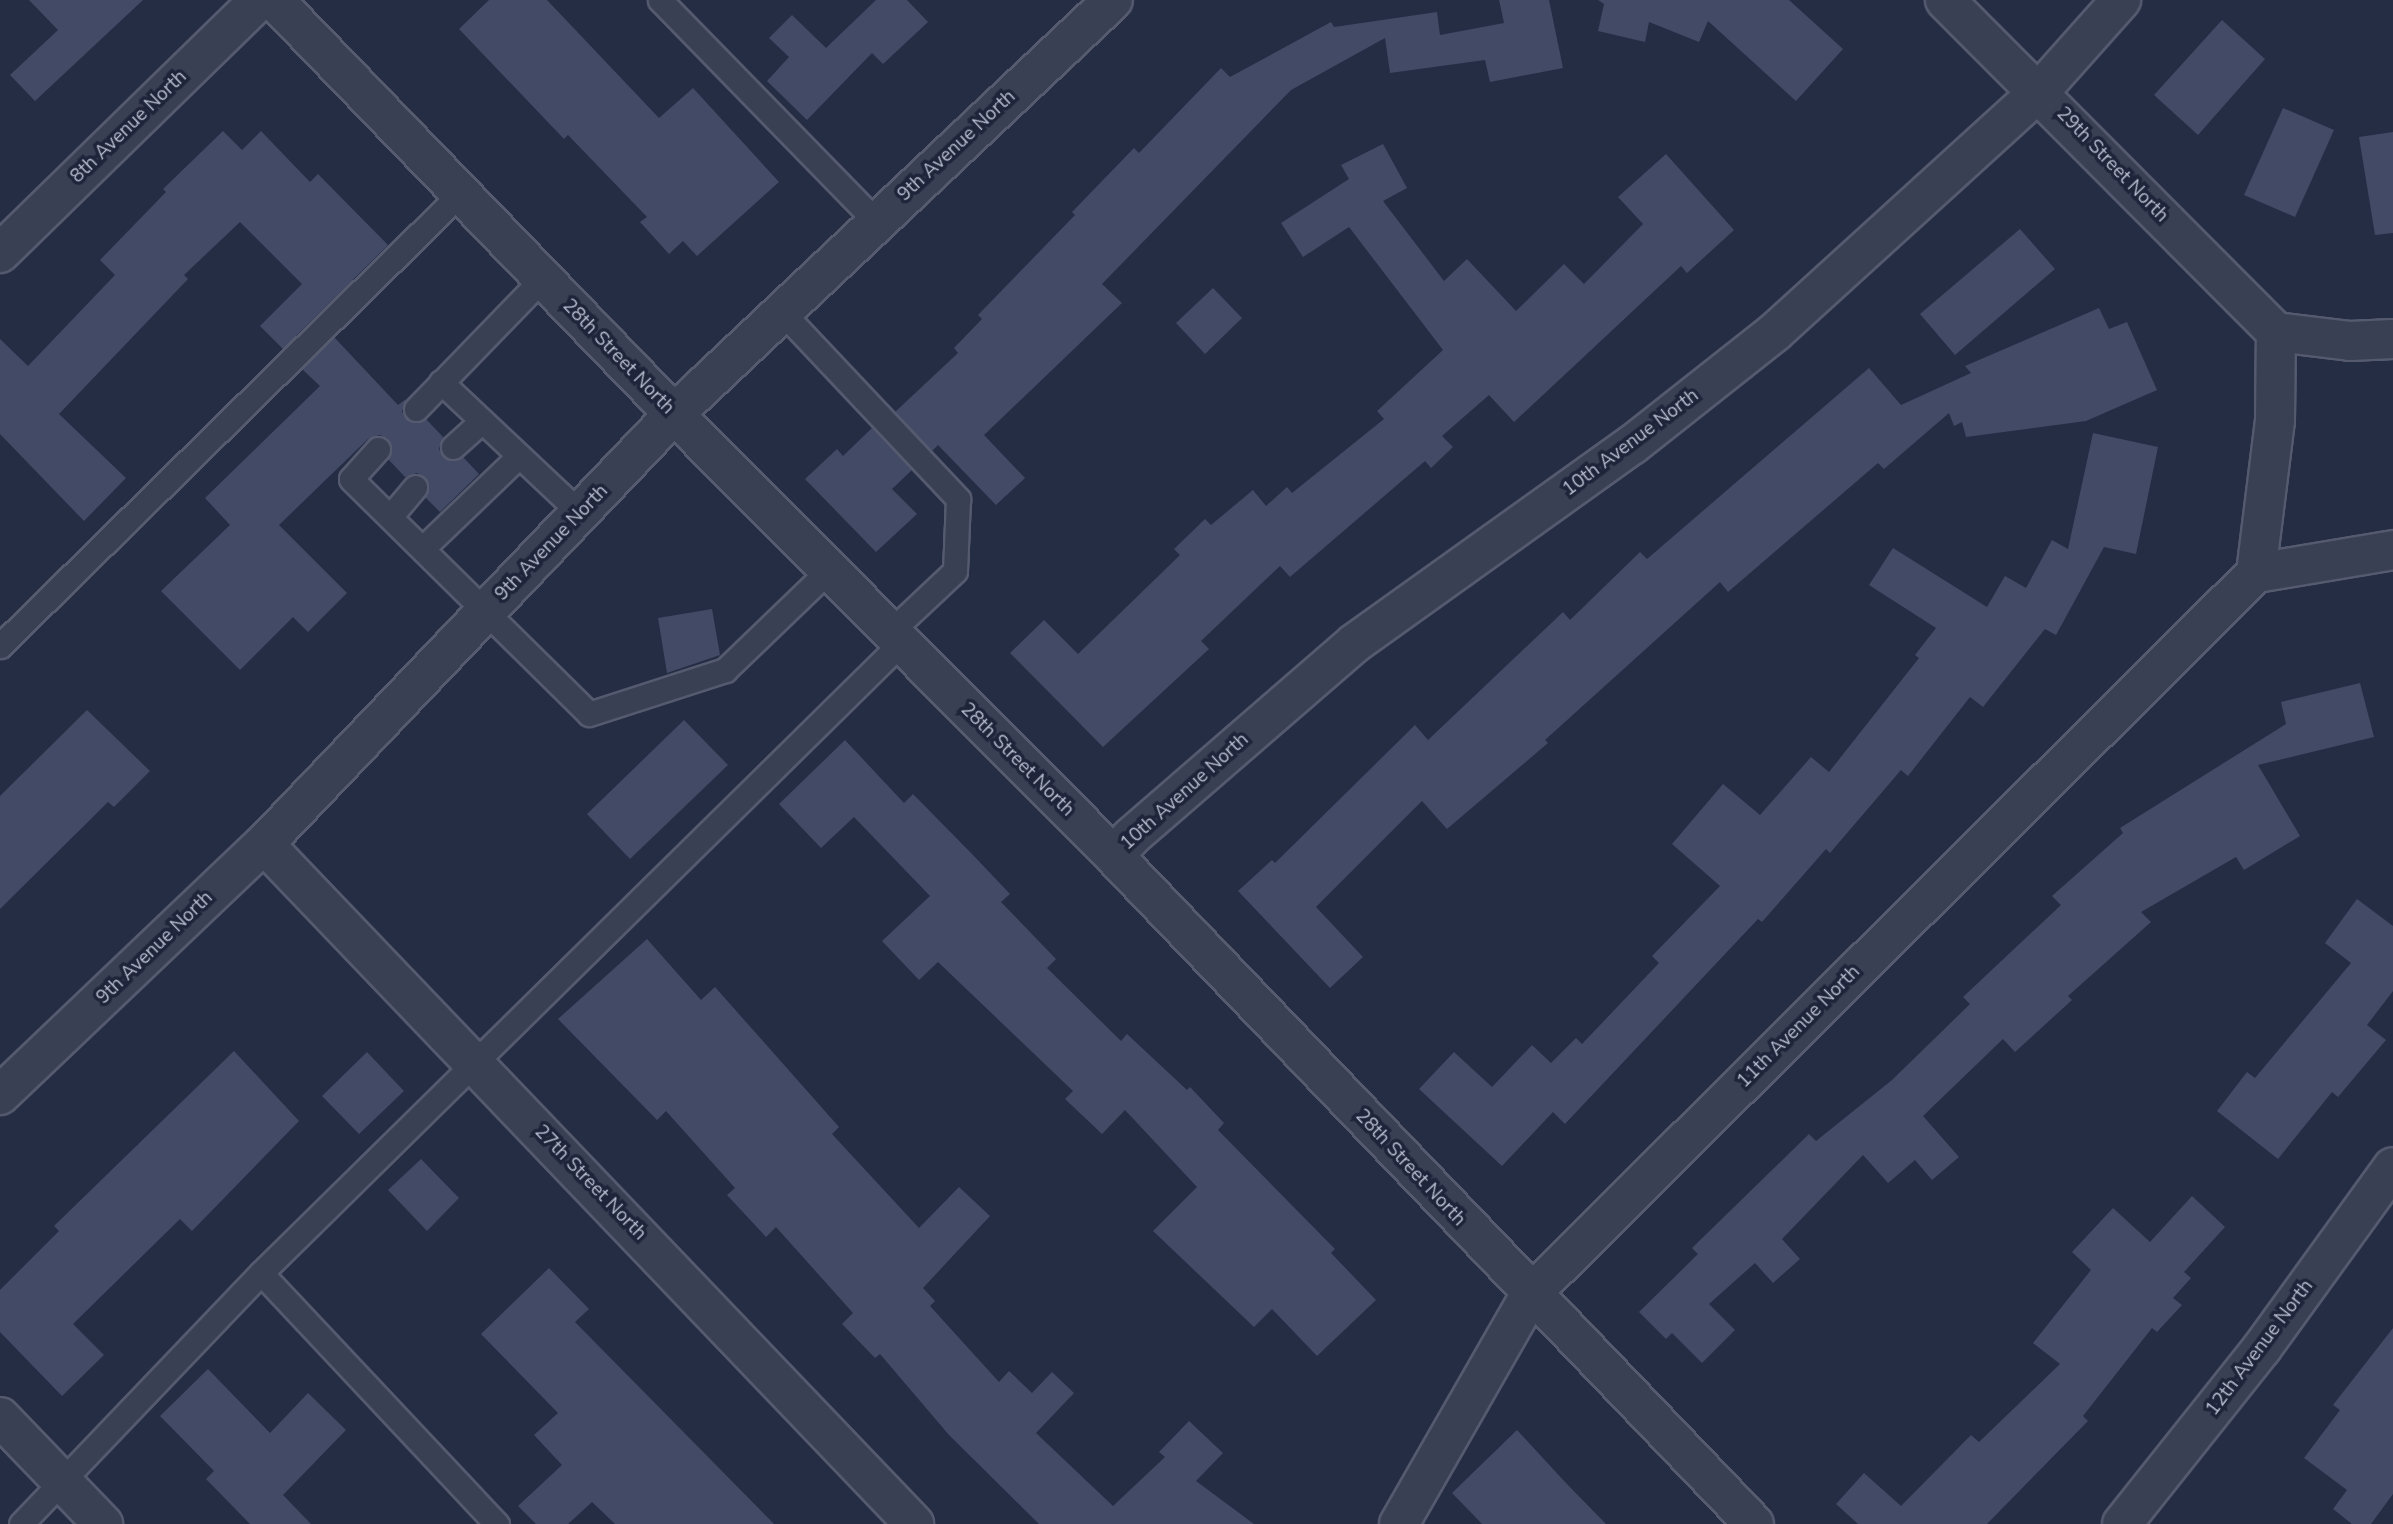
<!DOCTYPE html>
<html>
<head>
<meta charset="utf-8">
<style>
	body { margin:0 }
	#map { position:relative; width:2393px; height:1524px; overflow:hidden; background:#252d45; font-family:"Nunito Sans",sans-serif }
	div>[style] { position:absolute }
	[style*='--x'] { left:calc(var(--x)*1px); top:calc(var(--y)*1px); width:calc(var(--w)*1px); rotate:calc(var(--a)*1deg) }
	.building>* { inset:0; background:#424a65 }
	.roads { filter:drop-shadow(2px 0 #555a6f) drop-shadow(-2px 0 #555a6f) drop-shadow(0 2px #555a6f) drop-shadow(0 -2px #555a6f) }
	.service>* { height:23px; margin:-11.5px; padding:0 11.5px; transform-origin:11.5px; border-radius:11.5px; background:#3a4054 }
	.minor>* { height:38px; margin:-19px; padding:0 19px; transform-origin:19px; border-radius:19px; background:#3a4054 }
	.tertiary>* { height:38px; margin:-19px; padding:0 19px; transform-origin:19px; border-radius:19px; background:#3a4054 }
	span { translate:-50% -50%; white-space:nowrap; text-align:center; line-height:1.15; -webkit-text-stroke:7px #1e243a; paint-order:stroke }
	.street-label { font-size:19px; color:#b7bcce }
</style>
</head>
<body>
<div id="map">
	<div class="building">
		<div style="clip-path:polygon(29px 0,143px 0,35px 101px,10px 75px,58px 30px)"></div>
		<div style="clip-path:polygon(489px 0,547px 0,659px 118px,693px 88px,779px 182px,697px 256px,683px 241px,669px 254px,640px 222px,647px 217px,568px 135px,564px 139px,459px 29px)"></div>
		<div style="clip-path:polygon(876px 0,907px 0,928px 22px,883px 64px,872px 53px,807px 120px,767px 81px,789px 57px,769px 38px,792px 15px,826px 48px)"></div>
		<div style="clip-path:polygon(1499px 0,1549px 0,1563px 68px,1490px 82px,1485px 60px,1390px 73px,1385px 38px,1291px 90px,1102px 284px,1122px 303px,984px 435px,1025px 478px,996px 505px,938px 445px,932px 451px,895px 412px,958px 353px,954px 348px,982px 319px,978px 315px,1075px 215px,1072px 212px,1134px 148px,1139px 153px,1221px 68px,1230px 77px,1331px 22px,1334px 27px,1437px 12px,1440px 35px,1504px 23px)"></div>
		<div style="clip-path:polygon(1598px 0,1789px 0,1843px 49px,1796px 101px,1708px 21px,1699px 42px,1649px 22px,1645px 42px,1598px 31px,1604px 4px)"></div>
		<div style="clip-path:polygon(2222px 20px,2265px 59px,2198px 135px,2154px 95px)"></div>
		<div style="clip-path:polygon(2283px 108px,2334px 130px,2295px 217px,2244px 195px)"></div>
		<div style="clip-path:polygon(223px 131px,242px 150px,261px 131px,310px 182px,318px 174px,388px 245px,283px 349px,260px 326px,302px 284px,240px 222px,184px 275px,188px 279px,59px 414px,126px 478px,84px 521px,0 434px,0 339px,28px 366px,115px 275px,100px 260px,166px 192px,163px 189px)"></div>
		<div style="clip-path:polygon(2393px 132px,2393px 233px,2375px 235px,2359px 137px)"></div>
		<div style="clip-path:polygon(1383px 144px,1407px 188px,1383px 201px,1444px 281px,1467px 259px,1516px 311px,1564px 264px,1584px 284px,1643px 224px,1618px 197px,1666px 154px,1734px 230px,1687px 273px,1681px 266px,1514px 422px,1489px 395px,1442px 436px,1453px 447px,1431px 468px,1425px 461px,1290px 577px,1280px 566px,1201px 641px,1209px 649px,1103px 747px,1010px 653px,1044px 620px,1078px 654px,1180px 555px,1174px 549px,1205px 519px,1211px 525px,1253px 490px,1266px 506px,1287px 487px,1292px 493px,1384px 419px,1377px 411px,1443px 350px,1349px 227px,1303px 257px,1281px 223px,1349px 179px,1341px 165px)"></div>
		<div style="clip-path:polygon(2020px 229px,2055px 269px,1955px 355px,1920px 314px)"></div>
		<div style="clip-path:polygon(1213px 288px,1242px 318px,1205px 354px,1176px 323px)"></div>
		<div style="clip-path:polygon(2099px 308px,2109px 329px,2127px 322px,2157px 390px,2086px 421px,1966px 437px,1962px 422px,1954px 426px,1949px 413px,1884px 469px,1878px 463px,1728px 592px,1720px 582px,1545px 740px,1548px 743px,1447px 829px,1422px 801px,1316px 907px,1363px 957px,1330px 988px,1238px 891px,1272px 860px,1275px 863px,1415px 725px,1428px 740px,1563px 612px,1570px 620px,1640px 552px,1647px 559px,1869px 368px,1901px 405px,1971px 373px,1965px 366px)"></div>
		<div style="clip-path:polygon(334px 337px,398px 405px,406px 399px,402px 412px,407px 419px,426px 419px,443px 437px,439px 449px,443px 457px,455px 461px,463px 457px,479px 474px,440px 512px,425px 497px,429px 489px,424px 477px,417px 473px,405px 477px,388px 459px,392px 451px,388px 439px,380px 435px,368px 439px,279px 525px,347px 593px,308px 632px,293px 617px,240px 670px,161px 591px,230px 525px,205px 498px,320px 386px,302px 369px)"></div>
		<div style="clip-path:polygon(872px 428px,912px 470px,892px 489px,917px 514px,876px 552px,805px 479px,837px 449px,843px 456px)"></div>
		<div style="clip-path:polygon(2093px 433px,2158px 447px,2136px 554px,2104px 547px,2056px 635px,2045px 629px,1983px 707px,1970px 697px,1908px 776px,1901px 770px,1830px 853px,1826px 849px,1762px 922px,1758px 919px,1565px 1124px,1553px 1112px,1502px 1166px,1419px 1089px,1454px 1052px,1492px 1087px,1532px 1045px,1551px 1063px,1576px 1038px,1582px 1044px,1659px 963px,1652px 956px,1720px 886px,1672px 844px,1723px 784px,1760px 815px,1811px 757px,1829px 772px,1919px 658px,1915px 655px,1936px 628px,1869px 585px,1893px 548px,1987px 607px,2005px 576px,2026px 588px,2052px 540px,2068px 549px)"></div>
		<div style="clip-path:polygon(712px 609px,720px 655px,667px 673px,658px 618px)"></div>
		<div style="clip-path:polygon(2360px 683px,2374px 737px,2258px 765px,2300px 836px,2244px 870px,2236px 857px,2141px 912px,2151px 922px,2068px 996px,2072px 1000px,2015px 1052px,2003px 1039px,1923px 1116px,1959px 1157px,1932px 1180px,1915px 1160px,1888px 1183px,1863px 1155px,1782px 1239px,1800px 1259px,1773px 1283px,1755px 1263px,1709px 1304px,1735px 1330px,1702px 1363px,1672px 1333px,1666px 1339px,1639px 1312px,1698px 1254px,1692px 1248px,1809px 1134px,1816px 1141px,1892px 1080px,1970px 1004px,1963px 997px,2061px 905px,2052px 896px,2123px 833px,2120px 828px,2286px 724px,2281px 702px)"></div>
		<div style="clip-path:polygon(87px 710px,150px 771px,114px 807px,108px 802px,0 909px,0 796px)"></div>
		<div style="clip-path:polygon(684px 720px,728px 765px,630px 859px,587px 814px)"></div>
		<div style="clip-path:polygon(845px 740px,904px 803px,913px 794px,973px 855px,1010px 894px,1001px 902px,1056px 959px,1047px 968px,1121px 1041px,1127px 1034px,1187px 1090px,1190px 1087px,1224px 1123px,1218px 1130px,1335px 1249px,1331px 1253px,1376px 1300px,1317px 1356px,1272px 1309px,1254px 1327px,1153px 1231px,1197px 1187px,1125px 1110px,1102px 1134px,1065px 1099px,1073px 1091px,938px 962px,919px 980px,882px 941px,930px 896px,854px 817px,821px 848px,779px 804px)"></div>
		<div style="clip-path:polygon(2357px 899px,2393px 926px,2393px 991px,2367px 1025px,2386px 1040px,2338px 1097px,2332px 1092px,2278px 1159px,2217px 1111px,2247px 1072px,2255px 1078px,2351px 963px,2325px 943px)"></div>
		<div style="clip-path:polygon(647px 939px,701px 1000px,715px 987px,839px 1127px,832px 1134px,919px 1228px,959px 1187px,990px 1216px,923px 1288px,935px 1301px,930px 1306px,999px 1382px,1009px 1371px,1032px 1393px,1052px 1372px,1074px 1393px,1036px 1433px,1113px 1506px,1165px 1457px,1159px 1452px,1189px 1421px,1223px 1453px,1196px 1481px,1254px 1524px,1039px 1524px,949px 1435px,880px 1354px,875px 1358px,842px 1324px,853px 1313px,776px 1227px,766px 1237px,727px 1195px,735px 1188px,666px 1111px,657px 1120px,558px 1019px)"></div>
		<div style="clip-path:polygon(234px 1051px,299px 1121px,192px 1231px,180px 1219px,73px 1324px,104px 1355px,62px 1396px,0 1332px,0 1290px,59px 1231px,54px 1226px)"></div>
		<div style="clip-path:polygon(367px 1052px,404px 1091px,359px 1134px,322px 1096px)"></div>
		<div style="clip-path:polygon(421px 1159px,459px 1198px,427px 1231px,388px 1190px)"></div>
		<div style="clip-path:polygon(2192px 1196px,2225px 1227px,2184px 1272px,2191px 1278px,2173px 1298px,2182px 1305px,2157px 1332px,2152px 1328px,2083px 1416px,2088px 1421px,1987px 1524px,1858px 1524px,1836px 1504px,1864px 1473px,1901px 1506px,1971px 1435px,1979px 1442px,2060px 1364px,2033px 1343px,2091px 1270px,2072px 1252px,2113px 1208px,2150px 1242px)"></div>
		<div style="clip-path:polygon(549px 1268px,589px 1309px,575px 1322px,774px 1524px,615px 1524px,592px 1502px,568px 1524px,536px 1524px,518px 1506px,562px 1465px,534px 1435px,558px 1413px,481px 1334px)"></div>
		<div style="clip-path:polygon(2393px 1328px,2393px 1494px,2371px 1524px,2352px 1524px,2333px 1509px,2347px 1490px,2304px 1458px,2340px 1410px,2333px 1405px)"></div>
		<div style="clip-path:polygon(208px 1369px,270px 1433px,308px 1393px,346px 1430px,283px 1495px,311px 1524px,250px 1524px,206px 1479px,214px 1471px,160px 1416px)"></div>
		<div style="clip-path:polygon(1517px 1430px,1565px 1482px,1606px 1524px,1482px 1524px,1452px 1493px)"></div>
	</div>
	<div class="roads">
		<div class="service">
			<div style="--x:660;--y:0;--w:310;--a:45.7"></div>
			<div style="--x:782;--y:312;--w:257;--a:46.7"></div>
			<div style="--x:958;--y:499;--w:72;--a:92.4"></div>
			<div style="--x:955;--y:571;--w:91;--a:136.8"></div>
			<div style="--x:441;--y:382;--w:191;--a:43.3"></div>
			<div style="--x:416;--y:409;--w:181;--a:-45.9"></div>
			<div style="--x:453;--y:447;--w:39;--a:-42"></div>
			<div style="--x:378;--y:449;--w:40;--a:132"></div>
			<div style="--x:351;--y:479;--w:334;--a:44.6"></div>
			<div style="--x:589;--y:714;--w:143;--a:-17.9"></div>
			<div style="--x:725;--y:670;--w:143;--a:-43.9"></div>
			<div style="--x:390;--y:517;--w:39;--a:-50"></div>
			<div style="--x:423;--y:548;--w:133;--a:-43.8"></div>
			<div style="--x:0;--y:646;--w:645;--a:-44.5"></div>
			<div style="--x:261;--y:1273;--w:345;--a:46.8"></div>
			<div style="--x:21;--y:1524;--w:347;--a:-46.3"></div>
			<div style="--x:261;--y:1273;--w:897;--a:-44.55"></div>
		</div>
		<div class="minor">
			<div style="--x:1945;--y:0;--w:469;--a:45.1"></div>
			<div style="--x:2276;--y:332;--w:75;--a:6.9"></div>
			<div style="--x:2350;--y:341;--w:43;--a:-2.7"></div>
			<div style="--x:0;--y:253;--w:362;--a:-44.3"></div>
			<div style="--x:2256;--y:573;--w:153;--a:-82.9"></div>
			<div style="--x:2275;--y:421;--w:89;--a:-89.4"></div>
			<div style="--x:2256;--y:573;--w:139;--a:-9.5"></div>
			<div style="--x:264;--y:844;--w:941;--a:46.29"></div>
			<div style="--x:1114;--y:856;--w:25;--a:-48"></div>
			<div style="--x:1131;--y:837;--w:296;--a:-40.9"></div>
			<div style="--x:1355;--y:643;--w:340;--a:-35.6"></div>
			<div style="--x:1632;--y:445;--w:182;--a:-38.3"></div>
			<div style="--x:1775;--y:332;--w:358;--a:-42.3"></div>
			<div style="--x:2040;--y:91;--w:122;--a:-48.3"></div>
			<div style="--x:0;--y:1417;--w:149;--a:46.1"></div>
			<div style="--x:1399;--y:1524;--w:264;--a:-60.2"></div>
			<div style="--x:1530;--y:1295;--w:1024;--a:-44.84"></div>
			<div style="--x:2122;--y:1524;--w:225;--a:-51.5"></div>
			<div style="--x:2262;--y:1348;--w:223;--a:-54.1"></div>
		</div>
		<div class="tertiary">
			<div style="--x:274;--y:0;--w:576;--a:45.99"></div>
			<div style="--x:674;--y:414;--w:624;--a:45.13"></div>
			<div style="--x:1114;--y:856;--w:925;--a:46.23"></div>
			<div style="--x:0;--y:1095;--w:364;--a:-43.6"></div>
			<div style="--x:264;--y:844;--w:594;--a:-46.36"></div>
			<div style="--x:674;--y:414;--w:603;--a:-43.32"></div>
		</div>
	</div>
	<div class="street-label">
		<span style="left:129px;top:127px;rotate:-44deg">8th Avenue North</span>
		<span style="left:957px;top:146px;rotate:-43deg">9th Avenue North</span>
		<span style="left:2112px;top:165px;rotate:46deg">29th Street North</span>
		<span style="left:618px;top:357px;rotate:46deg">28th Street North</span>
		<span style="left:1631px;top:443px;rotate:-37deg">10th Avenue North</span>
		<span style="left:552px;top:543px;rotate:-46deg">9th Avenue North</span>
		<span style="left:1017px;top:760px;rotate:45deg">28th Street North</span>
		<span style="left:1185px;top:792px;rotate:-42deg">10th Avenue North</span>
		<span style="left:155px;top:948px;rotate:-44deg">9th Avenue North</span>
		<span style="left:1799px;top:1027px;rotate:-45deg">11th Avenue North</span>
		<span style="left:1410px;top:1168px;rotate:47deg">28th Street North</span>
		<span style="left:590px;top:1183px;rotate:46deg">27th Street North</span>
		<span style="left:2260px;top:1348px;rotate:-53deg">12th Avenue North</span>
	</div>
</div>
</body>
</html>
